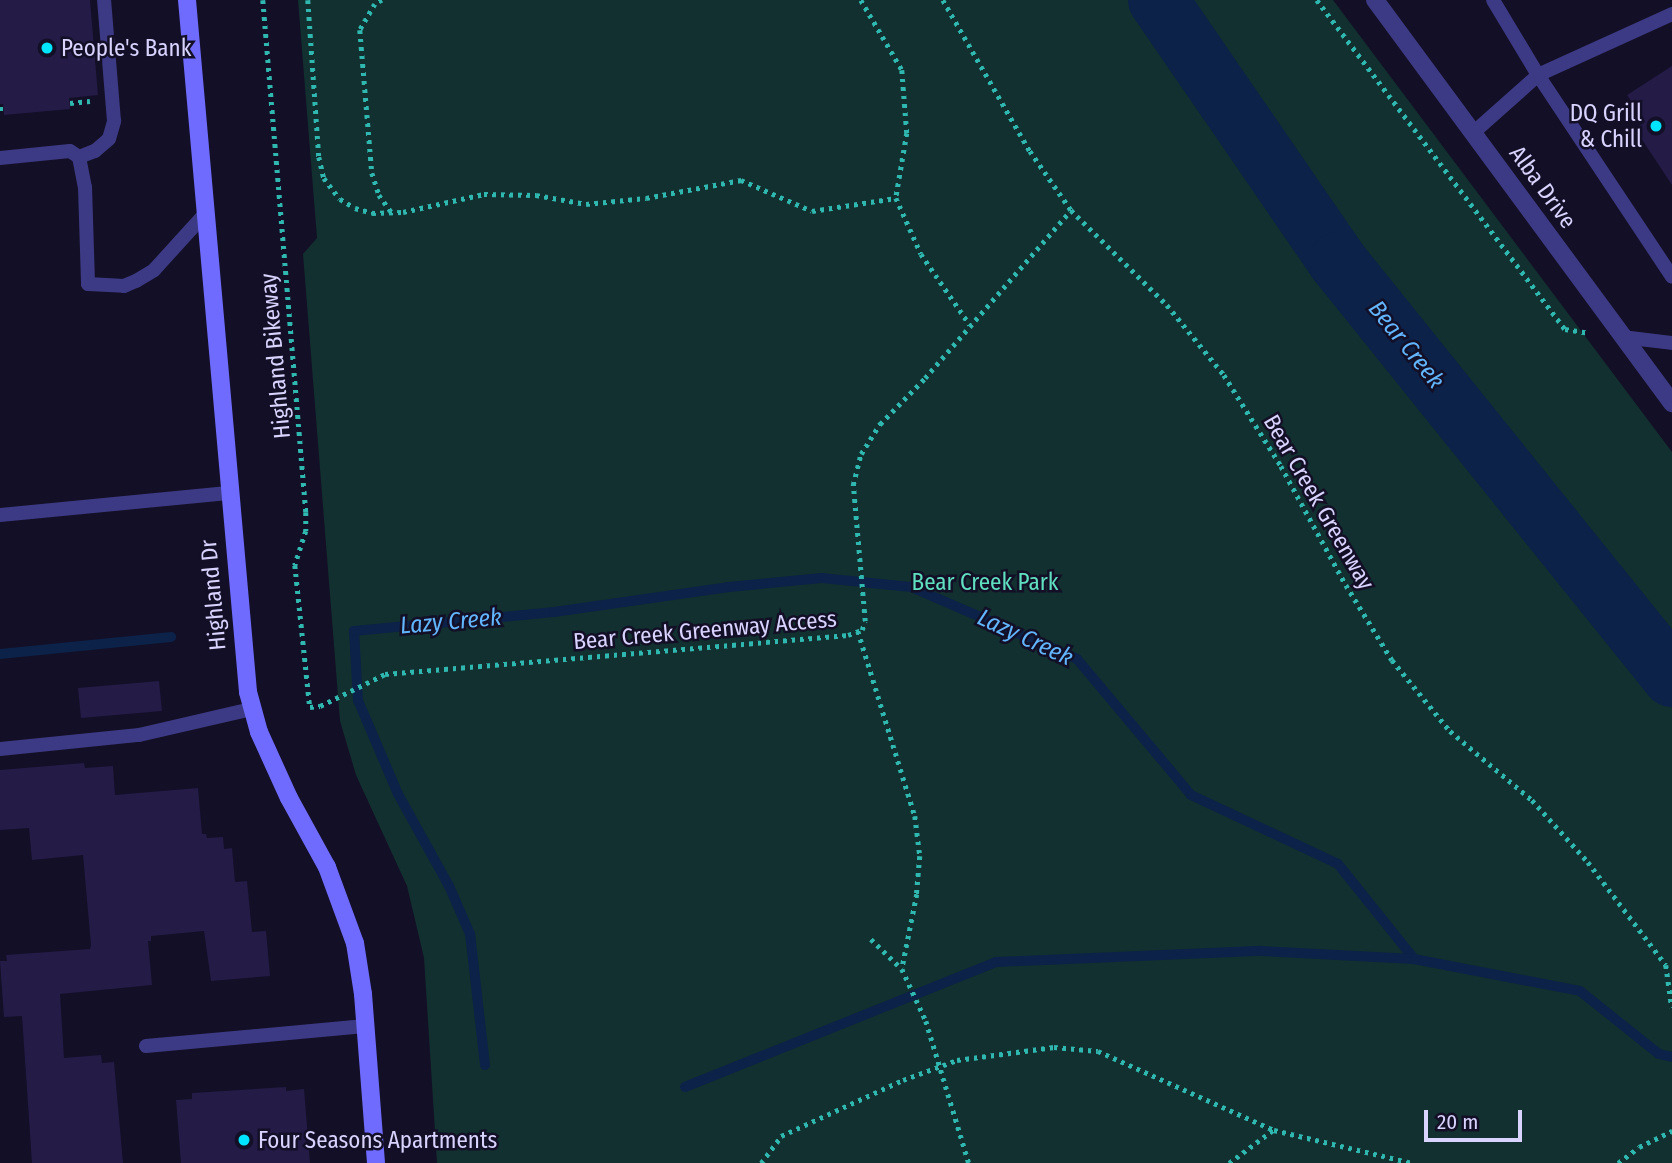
<!DOCTYPE html>
<html>
<head>
<meta charset="utf-8">
<style>
	body { margin:0 }
	#map { position:relative; width:1672px; height:1163px; overflow:hidden; background:#130f26; font-family:"Fira Sans Condensed",sans-serif }
	div>[style] { position:absolute }
	[style*='--x'] { left:calc(var(--x)*1px); top:calc(var(--y)*1px); width:calc(var(--w)*1px); rotate:calc(var(--a)*1deg) }
	.green>* { inset:0; background:#12302f }
	.stream>* { height:10px; margin:-5px; padding:0 5px; transform-origin:5px; border-radius:5px; background:#0c2248 }
	.river>* { height:60px; margin:-30px; padding:0 30px; transform-origin:30px; border-radius:30px; background:#0c2248 }
	.building>* { inset:0; background:#241b47 }
	.path>* { height:4.5px; margin-top:-2.25px; transform-origin:0; background:repeating-linear-gradient(90deg,#2fb8b0 0 3.5px,transparent 0 8.5px) }
	.lane>* { height:14px; margin:-7px; padding:0 7px; transform-origin:7px; border-radius:7px; background:#3d3a85 }
	.street>* { height:18px; margin:-9px; padding:0 9px; transform-origin:9px; border-radius:9px; background:#3d3a85 }
	.secondary>* { height:18px; margin:-9px; padding:0 9px; transform-origin:9px; border-radius:9px; background:#6f6bff }
	.dots>* { width:19px; height:19px; translate:-50% -50%; box-sizing:border-box; border:4px solid #130f26; border-radius:50% }
	span { translate:-50% -50%; white-space:nowrap; text-align:center; line-height:1.15; -webkit-text-stroke:5px #130f26; paint-order:stroke }
	.poi-label { font-size:23px; color:#d9d4ff }
	.left { translate:0 -50%; text-align:left }
	.right { translate:-100% -50%; text-align:right }
	.street-label { font-size:23px; color:#d9d4ff }
	.park-label { font-size:23px; color:#5fe0c0 }
	.water-label { font-size:24px; color:#62b6ff; font-style:italic }
	.scale { position:absolute; left:1424px; top:1110px; width:98px; height:32px; box-sizing:border-box; border:4px solid #d9d4ff; border-top:0; padding-left:9px; font-size:21px; line-height:24px; white-space:nowrap; color:#d9d4ff; -webkit-text-stroke:5px #130f26; paint-order:stroke }
</style>
</head>
<body>
<div id="map">
	<div class="green">
		<div style="clip-path:polygon(298px 0,1333px 0,1672px 452px,1672px 1163px,437px 1163px,424px 958px,407px 886px,356px 775px,340px 721px,303px 254px,317px 238px)"></div>
	</div>
	<div class="stream">
		<div style="--x:0;--y:654;--w:172;--a:-5.7"></div>
		<div style="--x:485;--y:1065;--w:132;--a:-96.5"></div>
		<div style="--x:470;--y:934;--w:52;--a:-113.6"></div>
		<div style="--x:449;--y:886;--w:105;--a:-119"></div>
		<div style="--x:398;--y:794;--w:102;--a:-113.1"></div>
		<div style="--x:358;--y:700;--w:69;--a:-93.3"></div>
		<div style="--x:354;--y:631;--w:201;--a:-5.4"></div>
		<div style="--x:554;--y:612;--w:177;--a:-8.1"></div>
		<div style="--x:729;--y:587;--w:93;--a:-5.5"></div>
		<div style="--x:822;--y:578;--w:89;--a:5.8"></div>
		<div style="--x:911;--y:587;--w:181;--a:23.4"></div>
		<div style="--x:1077;--y:659;--w:177;--a:50"></div>
		<div style="--x:1191;--y:795;--w:162;--a:25.1"></div>
		<div style="--x:1338;--y:864;--w:122;--a:51.3"></div>
		<div style="--x:685;--y:1087;--w:335;--a:-21.9"></div>
		<div style="--x:996;--y:962;--w:266;--a:-2.4"></div>
		<div style="--x:1262;--y:951;--w:152;--a:3"></div>
		<div style="--x:1414;--y:959;--w:169;--a:10.9"></div>
		<div style="--x:1580;--y:991;--w:101;--a:38.6"></div>
		<div style="--x:1659;--y:1054;--w:13;--a:13"></div>
	</div>
	<div class="river">
		<div style="--x:1158;--y:0;--w:318;--a:55.5"></div>
		<div style="--x:1338;--y:262;--w:533;--a:51.17"></div>
	</div>
	<div class="building">
		<div style="clip-path:polygon(0 0,90px 0,98px 95px,69px 98px,70px 109px,4px 115px,3px 104px,0 104px)"></div>
		<div style="clip-path:polygon(1672px 66px,1672px 185px,1635px 129px,1645px 122px,1627px 95px)"></div>
		<div style="clip-path:polygon(159px 681px,162px 711px,81px 718px,78px 688px)"></div>
		<div style="clip-path:polygon(84px 763px,85px 768px,113px 766px,115px 795px,198px 788px,202px 834px,206px 834px,207px 838px,223px 837px,224px 849px,232px 848px,235px 882px,247px 881px,252px 932px,266px 931px,270px 976px,211px 981px,204px 931px,151px 936px,151px 941px,148px 941px,152px 985px,60px 994px,64px 1058px,101px 1055px,102px 1063px,114px 1062px,123px 1163px,32px 1163px,22px 1016px,4px 1017px,0 961px,7px 961px,6px 955px,90px 949px,91px 945px,83px 855px,32px 860px,29px 828px,0 830px,0 770px)"></div>
		<div style="clip-path:polygon(286px 1087px,286px 1091px,304px 1089px,310px 1163px,181px 1163px,176px 1100px,192px 1099px,192px 1093px)"></div>
	</div>
	<div class="path">
		<div style="--x:263;--y:0;--w:514;--a:85.2"></div>
		<div style="--x:306;--y:512;--w:19;--a:90"></div>
		<div style="--x:306;--y:531;--w:36;--a:108"></div>
		<div style="--x:295;--y:565;--w:143;--a:84"></div>
		<div style="--x:310;--y:707;--w:10;--a:-6"></div>
		<div style="--x:320;--y:706;--w:72;--a:-26.2"></div>
		<div style="--x:385;--y:674;--w:465;--a:-4.8"></div>
		<div style="--x:848;--y:635;--w:15;--a:-20"></div>
		<div style="--x:862;--y:630;--w:9;--a:-72"></div>
		<div style="--x:865;--y:621;--w:137;--a:-95"></div>
		<div style="--x:853;--y:485;--w:32;--a:-76"></div>
		<div style="--x:861;--y:454;--w:36;--a:-58"></div>
		<div style="--x:880;--y:424;--w:64;--a:-45.6"></div>
		<div style="--x:925;--y:378;--w:223;--a:-49"></div>
		<div style="--x:308;--y:0;--w:157;--a:86"></div>
		<div style="--x:319;--y:157;--w:22;--a:77"></div>
		<div style="--x:324;--y:178;--w:26;--a:53"></div>
		<div style="--x:340;--y:199;--w:17;--a:31"></div>
		<div style="--x:355;--y:208;--w:18;--a:16"></div>
		<div style="--x:372;--y:213;--w:31;--a:-2"></div>
		<div style="--x:403;--y:212;--w:83;--a:-12.5"></div>
		<div style="--x:484;--y:194;--w:52;--a:1.1"></div>
		<div style="--x:536;--y:195;--w:51;--a:10.2"></div>
		<div style="--x:586;--y:204;--w:60;--a:-5.7"></div>
		<div style="--x:646;--y:198;--w:97;--a:-10.7"></div>
		<div style="--x:741;--y:180;--w:77;--a:23.6"></div>
		<div style="--x:812;--y:211;--w:85;--a:-8.8"></div>
		<div style="--x:382;--y:0;--w:8;--a:150"></div>
		<div style="--x:375;--y:4;--w:30;--a:120"></div>
		<div style="--x:360;--y:30;--w:144;--a:85.2"></div>
		<div style="--x:372;--y:173;--w:23;--a:72"></div>
		<div style="--x:379;--y:195;--w:22;--a:54"></div>
		<div style="--x:861;--y:0;--w:81;--a:59.6"></div>
		<div style="--x:902;--y:70;--w:63;--a:85.5"></div>
		<div style="--x:907;--y:133;--w:66;--a:99.6"></div>
		<div style="--x:896;--y:198;--w:61;--a:65.9"></div>
		<div style="--x:921;--y:254;--w:86;--a:55.4"></div>
		<div style="--x:943;--y:0;--w:174;--a:60.1"></div>
		<div style="--x:1030;--y:151;--w:72;--a:55.2"></div>
		<div style="--x:1071;--y:210;--w:135;--a:44.7"></div>
		<div style="--x:1167;--y:305;--w:90;--a:50.8"></div>
		<div style="--x:1224;--y:375;--w:107;--a:57.9"></div>
		<div style="--x:1281;--y:466;--w:136;--a:61.4"></div>
		<div style="--x:1346;--y:585;--w:88;--a:58.5"></div>
		<div style="--x:1392;--y:660;--w:92;--a:50.8"></div>
		<div style="--x:1450;--y:731;--w:107;--a:40.1"></div>
		<div style="--x:1532;--y:800;--w:84;--a:47.9"></div>
		<div style="--x:1588;--y:862;--w:129;--a:52.9"></div>
		<div style="--x:1666;--y:965;--w:43;--a:82.1"></div>
		<div style="--x:1317;--y:0;--w:412;--a:53"></div>
		<div style="--x:1565;--y:329;--w:25;--a:9"></div>
		<div style="--x:70;--y:103;--w:20;--a:-6"></div>
		<div style="--x:0;--y:109;--w:3;--a:0"></div>
		<div style="--x:858;--y:631;--w:194;--a:72.9"></div>
		<div style="--x:915;--y:816;--w:40;--a:82.9"></div>
		<div style="--x:920;--y:856;--w:38;--a:95"></div>
		<div style="--x:917;--y:894;--w:76;--a:101.3"></div>
		<div style="--x:871;--y:939;--w:43;--a:44.1"></div>
		<div style="--x:902;--y:969;--w:57;--a:65.2"></div>
		<div style="--x:926;--y:1021;--w:148;--a:73.2"></div>
		<div style="--x:761;--y:1163;--w:34;--a:-53"></div>
		<div style="--x:781;--y:1136;--w:134;--a:-24.7"></div>
		<div style="--x:903;--y:1080;--w:58;--a:-20.3"></div>
		<div style="--x:957;--y:1060;--w:98;--a:-7.6"></div>
		<div style="--x:1054;--y:1047;--w:44;--a:5.2"></div>
		<div style="--x:1098;--y:1051;--w:193;--a:24.2"></div>
		<div style="--x:1274;--y:1130;--w:142;--a:13.4"></div>
		<div style="--x:1229;--y:1163;--w:55;--a:-36.9"></div>
		<div style="--x:1618;--y:1163;--w:26;--a:-37"></div>
		<div style="--x:1639;--y:1147;--w:37;--a:-26"></div>
	</div>
	<div class="lane">
		<div style="--x:1672;--y:14;--w:147;--a:155.5"></div>
		<div style="--x:1538;--y:75;--w:242;--a:56.4"></div>
		<div style="--x:1473;--y:133;--w:87;--a:-41.7"></div>
		<div style="--x:1538;--y:75;--w:87;--a:-121"></div>
		<div style="--x:79;--y:157;--w:17;--a:-21"></div>
		<div style="--x:95;--y:151;--w:18;--a:-41"></div>
		<div style="--x:109;--y:139;--w:19;--a:-74"></div>
		<div style="--x:114;--y:121;--w:121;--a:-94.7"></div>
		<div style="--x:0;--y:158;--w:70;--a:-5.7"></div>
		<div style="--x:70;--y:151;--w:11;--a:34"></div>
		<div style="--x:79;--y:157;--w:31;--a:79"></div>
		<div style="--x:85;--y:187;--w:97;--a:88.2"></div>
		<div style="--x:88;--y:284;--w:36;--a:3"></div>
		<div style="--x:124;--y:286;--w:13;--a:-23"></div>
		<div style="--x:136;--y:281;--w:21;--a:-31"></div>
		<div style="--x:154;--y:270;--w:76;--a:-47.7"></div>
		<div style="--x:1622;--y:337;--w:50;--a:6.8"></div>
		<div style="--x:0;--y:515;--w:229;--a:-5.5"></div>
		<div style="--x:0;--y:749;--w:140;--a:-5.8"></div>
		<div style="--x:139;--y:735;--w:116;--a:-13"></div>
		<div style="--x:146;--y:1046;--w:220;--a:-5.2"></div>
	</div>
	<div class="street">
		<div style="--x:1375;--y:0;--w:501;--a:53.61"></div>
	</div>
	<div class="secondary">
		<div style="--x:187;--y:0;--w:695;--a:84.96"></div>
		<div style="--x:248;--y:692;--w:41;--a:74.6"></div>
		<div style="--x:259;--y:732;--w:72;--a:65.6"></div>
		<div style="--x:289;--y:798;--w:79;--a:61.2"></div>
		<div style="--x:327;--y:867;--w:81;--a:69.8"></div>
		<div style="--x:355;--y:943;--w:52;--a:81.1"></div>
		<div style="--x:363;--y:994;--w:169;--a:85.6"></div>
	</div>
	<div class="dots">
		<div style="left:47px;top:48px;background:#00e5ff"></div>
		<div style="left:1656px;top:126px;background:#00e5ff"></div>
		<div style="left:244px;top:1140px;background:#00e5ff"></div>
	</div>
	<div class="poi-label">
		<span class="left" style="left:61px;top:48px">People's Bank</span>
		<span class="right" style="left:1642px;top:126px">DQ Grill<br>&amp; Chill</span>
		<span class="left" style="left:258px;top:1140px">Four Seasons Apartments</span>
	</div>
	<div class="street-label">
		<span style="left:1543px;top:187px;rotate:54deg">Alba Drive</span>
		<span style="left:275px;top:356px;rotate:-95deg">Highland Bikeway</span>
		<span style="left:1319px;top:502px;rotate:60deg">Bear Creek Greenway</span>
		<span style="left:213px;top:595px;rotate:-95deg">Highland Dr</span>
		<span style="left:705px;top:630px;rotate:-5deg">Bear Creek Greenway Access</span>
	</div>
	<div class="park-label">
		<span style="left:985px;top:582px">Bear Creek Park</span>
	</div>
	<div class="water-label">
		<span style="left:1406px;top:345px;rotate:51deg">Bear Creek</span>
		<span style="left:451px;top:622px;rotate:-5deg">Lazy Creek</span>
		<span style="left:1025px;top:638px;rotate:25deg">Lazy Creek</span>
	</div>
	<div class="scale">20 m</div>
</div>
</body>
</html>
